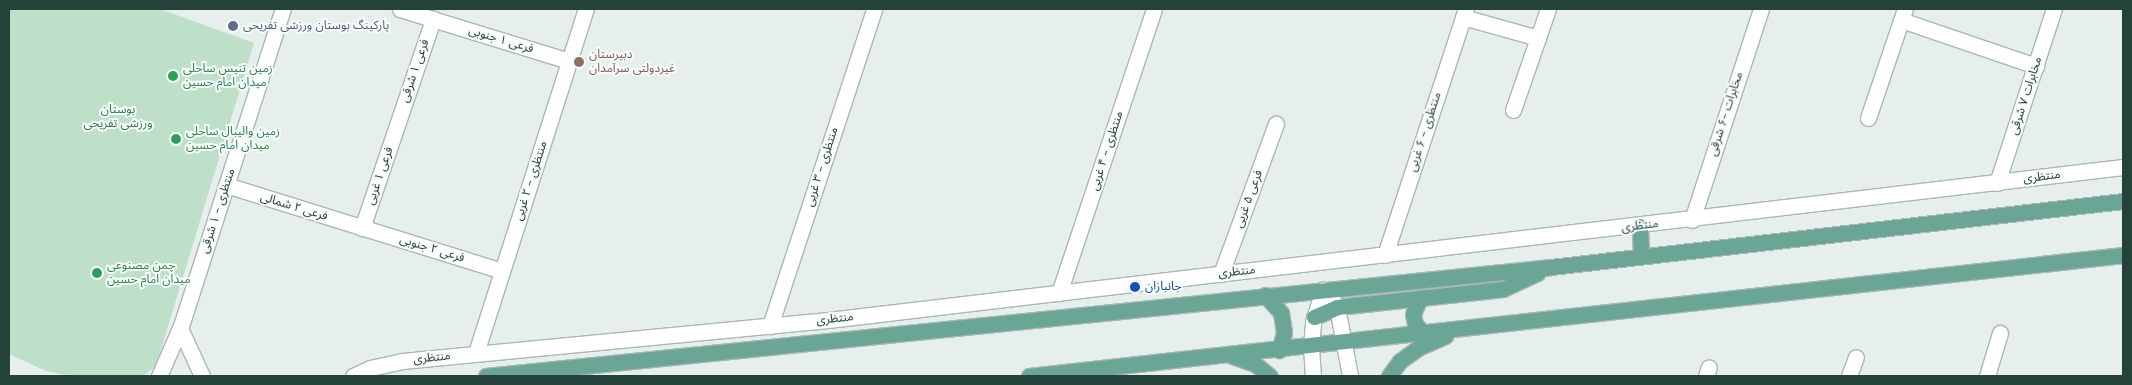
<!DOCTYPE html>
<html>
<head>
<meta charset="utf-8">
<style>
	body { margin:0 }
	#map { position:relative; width:2132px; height:385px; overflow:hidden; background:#e6efeb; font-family:"DM Sans","Noto Sans Arabic",sans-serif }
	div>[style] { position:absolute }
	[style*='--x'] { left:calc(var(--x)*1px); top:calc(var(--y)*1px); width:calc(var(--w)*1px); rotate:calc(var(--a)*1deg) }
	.green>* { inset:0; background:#bfe0c8 }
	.roads { filter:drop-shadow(1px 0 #a8b8b2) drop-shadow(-1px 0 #a8b8b2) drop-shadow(0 1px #a8b8b2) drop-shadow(0 -1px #a8b8b2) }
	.street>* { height:15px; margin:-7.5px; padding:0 7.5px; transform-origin:7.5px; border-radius:7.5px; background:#fff }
	.secondary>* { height:15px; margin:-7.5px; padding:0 7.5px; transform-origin:7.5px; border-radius:7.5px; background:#fff }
	.primary>* { height:15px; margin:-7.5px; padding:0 7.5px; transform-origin:7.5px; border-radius:7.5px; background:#6aa596 }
	.dots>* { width:14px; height:14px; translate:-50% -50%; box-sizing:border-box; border:2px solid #f7fbf9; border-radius:50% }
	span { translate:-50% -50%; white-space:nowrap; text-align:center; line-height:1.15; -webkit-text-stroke:4px #f7fbf9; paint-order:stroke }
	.service-label { font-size:12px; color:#4e5e75 }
	.left { translate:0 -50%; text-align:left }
	.street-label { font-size:12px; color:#24423a }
	.education-label { font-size:12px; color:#785e54 }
	.leisure-label { font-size:12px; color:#27864d }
	.park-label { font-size:12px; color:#2d7a4b }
	.transit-label { font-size:12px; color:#164399 }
	.frame { position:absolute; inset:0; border:10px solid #24423a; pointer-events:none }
</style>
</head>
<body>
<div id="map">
	<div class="green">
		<div style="clip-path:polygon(9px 9px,160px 9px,254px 43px,156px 366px,143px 376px,72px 376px,46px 371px,9px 354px)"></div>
	</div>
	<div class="roads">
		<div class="street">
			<div style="--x:400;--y:9;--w:177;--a:17.1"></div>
			<div style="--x:1463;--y:17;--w:78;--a:15.6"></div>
			<div style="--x:1901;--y:20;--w:143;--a:18.8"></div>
			<div style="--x:1513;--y:110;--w:107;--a:-70.9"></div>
			<div style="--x:1868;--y:118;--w:115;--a:-71.3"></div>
			<div style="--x:1997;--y:183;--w:183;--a:-71.9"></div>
			<div style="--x:226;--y:185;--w:289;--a:17.3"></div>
			<div style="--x:1692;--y:220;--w:222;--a:-71.9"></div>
			<div style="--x:362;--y:228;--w:221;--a:-71.2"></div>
			<div style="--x:1385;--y:255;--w:259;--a:-71.8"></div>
			<div style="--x:1221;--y:274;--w:160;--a:-69.9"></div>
			<div style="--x:1059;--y:293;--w:299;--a:-71.5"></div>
			<div style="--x:770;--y:326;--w:334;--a:-71.8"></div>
			<div style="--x:180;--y:328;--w:53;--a:65.4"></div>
			<div style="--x:476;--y:353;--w:361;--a:-72.3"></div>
			<div style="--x:159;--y:376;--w:55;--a:-66.3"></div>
			<div style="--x:181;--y:326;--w:333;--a:-72.2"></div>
			<div style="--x:1706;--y:376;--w:9;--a:-72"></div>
			<div style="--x:1849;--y:376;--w:20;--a:-70"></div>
			<div style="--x:1987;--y:376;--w:45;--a:-73.2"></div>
		</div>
		<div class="secondary">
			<div style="--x:1326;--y:290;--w:20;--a:57"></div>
			<div style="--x:1337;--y:307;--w:70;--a:79.3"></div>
			<div style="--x:353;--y:376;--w:19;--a:-25"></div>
			<div style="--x:370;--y:368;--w:33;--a:-12"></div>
			<div style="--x:402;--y:361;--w:428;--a:-5.5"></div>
			<div style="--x:828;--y:320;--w:1304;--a:-6.74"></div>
			<div style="--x:1313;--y:376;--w:30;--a:-94"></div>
			<div style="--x:1311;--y:346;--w:24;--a:-85"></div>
			<div style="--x:1313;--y:322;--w:34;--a:-73"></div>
		</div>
		<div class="primary">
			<div style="--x:1640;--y:226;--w:29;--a:88"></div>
			<div style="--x:1265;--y:295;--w:24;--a:48"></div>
			<div style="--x:1281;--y:313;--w:20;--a:81"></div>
			<div style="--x:1284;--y:333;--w:18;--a:106"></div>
			<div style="--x:1420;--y:298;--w:17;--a:114"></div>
			<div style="--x:1413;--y:314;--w:10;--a:79"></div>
			<div style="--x:1415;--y:324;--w:12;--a:48"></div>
			<div style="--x:1314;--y:317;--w:25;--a:-23"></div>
			<div style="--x:1337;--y:307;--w:167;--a:-6.2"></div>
			<div style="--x:1503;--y:289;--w:38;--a:-25"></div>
			<div style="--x:1232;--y:356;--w:24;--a:19"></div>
			<div style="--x:1255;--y:364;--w:19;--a:39"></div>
			<div style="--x:486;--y:376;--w:1071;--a:-5.84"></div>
			<div style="--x:1551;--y:267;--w:576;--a:-6.58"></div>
			<div style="--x:1029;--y:376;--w:1101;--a:-6.31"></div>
			<div style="--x:1389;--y:376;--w:19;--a:-54"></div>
			<div style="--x:1400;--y:361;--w:22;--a:-36"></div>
			<div style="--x:1418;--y:348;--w:30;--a:-24"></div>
		</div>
	</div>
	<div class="dots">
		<div style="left:233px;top:26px;background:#5c6f8a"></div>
		<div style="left:579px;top:62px;background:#8d6e63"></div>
		<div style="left:173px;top:76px;background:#2e9e5b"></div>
		<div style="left:176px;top:139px;background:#2e9e5b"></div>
		<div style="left:97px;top:273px;background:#2e9e5b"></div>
		<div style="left:1135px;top:287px;background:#1a4fb4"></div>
	</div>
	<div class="service-label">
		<span class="left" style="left:243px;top:26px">پارکینگ بوستان ورزشی تفریحی</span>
	</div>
	<div class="street-label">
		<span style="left:501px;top:40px;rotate:17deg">فرعی ۱ جنوبی</span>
		<span style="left:415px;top:71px;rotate:-71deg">فرعی ۱ شرقی</span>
		<span style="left:2026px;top:96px;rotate:-72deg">مخابرات ۷ شرقی</span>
		<span style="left:1726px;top:114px;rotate:-72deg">مخابرات -۶ شرقی</span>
		<span style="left:1425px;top:132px;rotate:-72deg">منتظری - ۶ غربی</span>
		<span style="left:1107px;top:151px;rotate:-72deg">منتظری - ۴ غربی</span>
		<span style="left:822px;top:167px;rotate:-72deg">منتظری - ۳ غربی</span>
		<span style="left:380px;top:176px;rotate:-71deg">فرعی ۱ غربی</span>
		<span style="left:2042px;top:177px;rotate:-7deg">منتظری</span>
		<span style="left:531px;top:181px;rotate:-72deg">منتظری - ۲ غربی</span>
		<span style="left:1249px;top:199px;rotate:-70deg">فرعی ۵ غربی</span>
		<span style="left:294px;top:207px;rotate:17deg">فرعی ۲ شمالی</span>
		<span style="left:218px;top:211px;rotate:-72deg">منتظری - ۱ شرقی</span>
		<span style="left:1640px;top:226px;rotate:-7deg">منتظری</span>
		<span style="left:432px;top:249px;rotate:17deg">فرعی ۲ جنوبی</span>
		<span style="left:1237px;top:272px;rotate:-6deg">منتظری</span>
		<span style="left:835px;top:319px;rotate:-6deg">منتظری</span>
		<span style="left:432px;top:358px;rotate:-6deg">منتظری</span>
	</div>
	<div class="education-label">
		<span class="left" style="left:589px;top:62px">دبیرستان<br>غیردولتی سرآمدان</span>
	</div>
	<div class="leisure-label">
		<span class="left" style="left:183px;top:76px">زمین تنیس ساحلی<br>میدان امام حسین</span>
		<span class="left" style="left:186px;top:139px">زمین والیبال ساحلی<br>میدان امام حسین</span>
		<span class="left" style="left:107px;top:273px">چمن مصنوعی<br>میدان امام حسین</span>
	</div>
	<div class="park-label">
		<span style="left:118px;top:117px">بوستان<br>ورزشی تفریحی</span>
	</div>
	<div class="transit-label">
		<span class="left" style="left:1145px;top:287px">جانبازان</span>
	</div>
	<div class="frame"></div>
</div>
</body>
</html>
